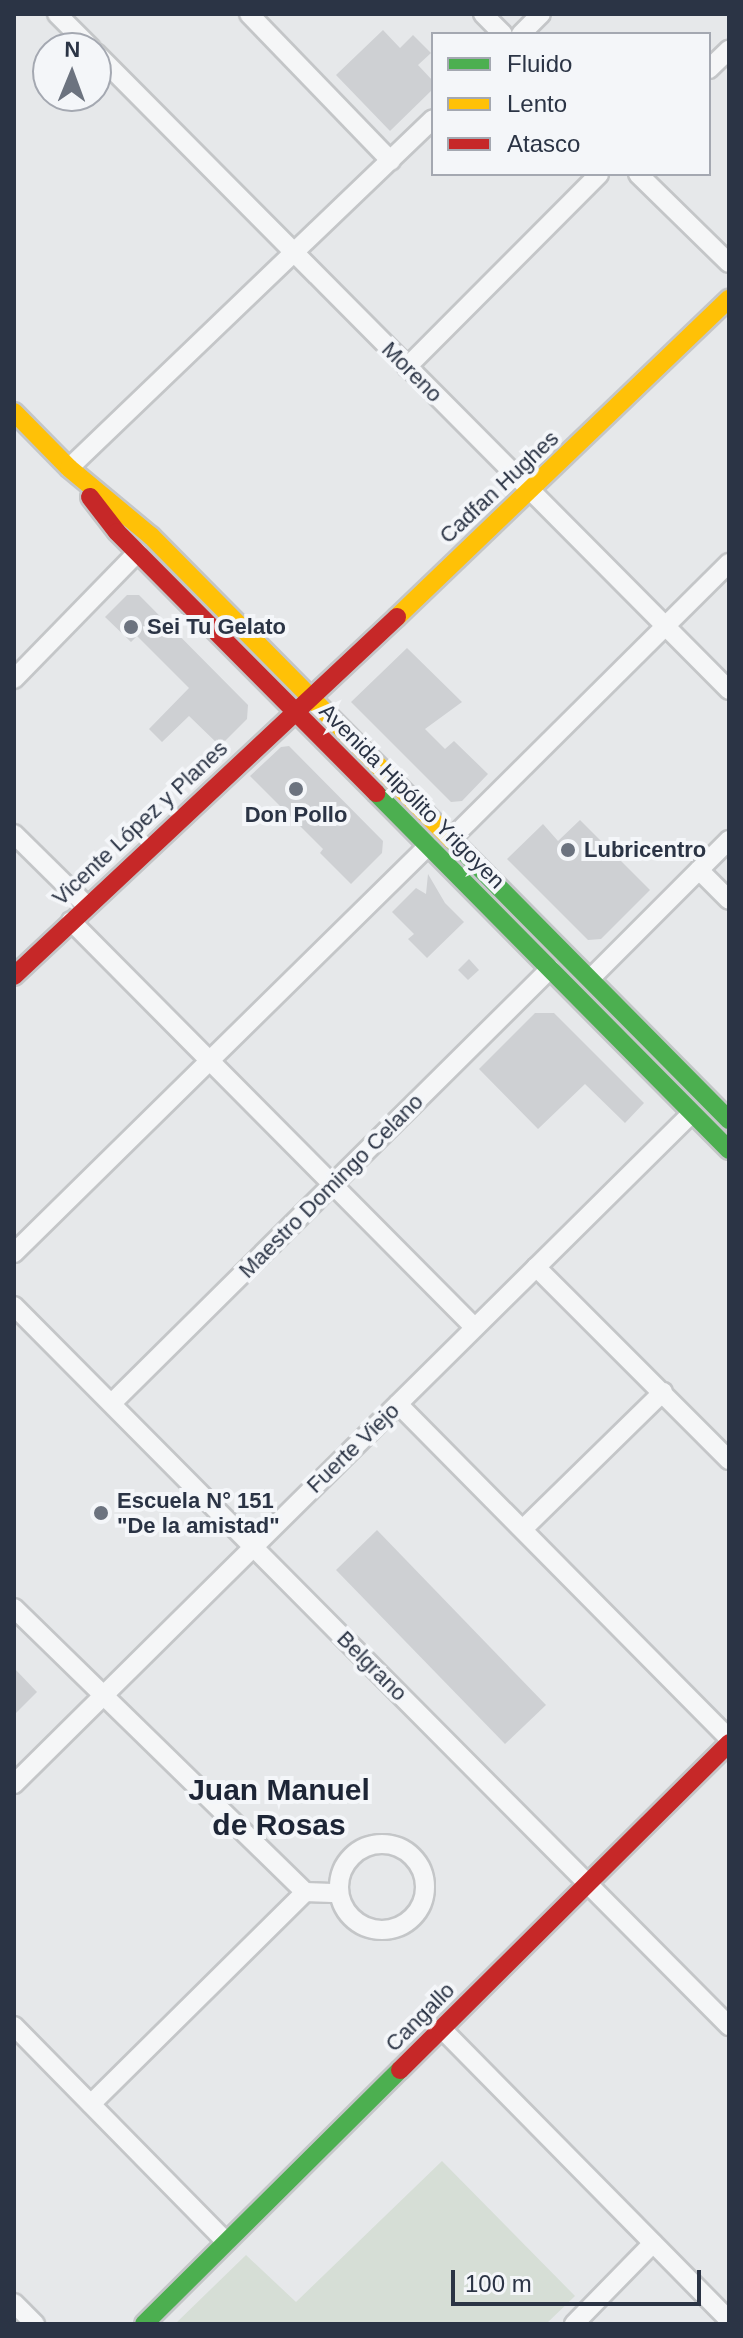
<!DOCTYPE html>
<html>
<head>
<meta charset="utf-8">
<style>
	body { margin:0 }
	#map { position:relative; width:743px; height:2338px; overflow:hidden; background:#e6e8ea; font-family:Arial,sans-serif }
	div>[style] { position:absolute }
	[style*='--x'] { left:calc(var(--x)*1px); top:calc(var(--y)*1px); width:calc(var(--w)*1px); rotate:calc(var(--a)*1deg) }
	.green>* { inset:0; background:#d6ded6 }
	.building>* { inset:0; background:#ced0d3 }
	.roads { filter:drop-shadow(2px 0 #c4c6c8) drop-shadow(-2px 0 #c4c6c8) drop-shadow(0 2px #c4c6c8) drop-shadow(0 -2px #c4c6c8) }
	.street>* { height:18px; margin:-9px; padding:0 9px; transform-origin:9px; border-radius:9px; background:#f5f6f7 }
	.street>.ring { margin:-9px; padding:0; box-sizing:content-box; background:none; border:18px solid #f5f6f7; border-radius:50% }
	.fast>* { height:18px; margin:-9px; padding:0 9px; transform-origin:9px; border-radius:9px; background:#4caf50 }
	.slow>* { height:18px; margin:-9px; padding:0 9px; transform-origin:9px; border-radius:9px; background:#ffc107 }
	.jam>* { height:18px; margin:-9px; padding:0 9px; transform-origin:9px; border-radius:9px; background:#c62828 }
	.dots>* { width:22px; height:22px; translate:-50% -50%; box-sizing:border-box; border:4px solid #f4f6f9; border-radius:50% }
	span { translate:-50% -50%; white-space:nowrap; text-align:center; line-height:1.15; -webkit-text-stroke:8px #f4f6f9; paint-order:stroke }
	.street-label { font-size:22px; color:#2b3445 }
	.poi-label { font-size:22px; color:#2b3445; font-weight:700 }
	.left { translate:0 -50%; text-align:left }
	.district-label { font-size:30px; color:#1d2536; font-weight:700 }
	.frame { position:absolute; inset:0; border:16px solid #2b3445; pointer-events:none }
	.legend { position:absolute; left:431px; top:32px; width:280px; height:144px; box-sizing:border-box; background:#f4f6f9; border:2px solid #a4a8b1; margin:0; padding:10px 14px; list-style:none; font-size:24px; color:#2b3445 }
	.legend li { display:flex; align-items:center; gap:16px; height:40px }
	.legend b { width:40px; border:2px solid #a4a8b1 }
	.north { position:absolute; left:32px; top:32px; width:80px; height:80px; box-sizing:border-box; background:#f4f6f9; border:2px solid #a4a8b1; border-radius:50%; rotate:1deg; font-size:22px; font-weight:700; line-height:32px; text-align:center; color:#2b3445 }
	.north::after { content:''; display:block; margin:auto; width:28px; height:36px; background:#6c737f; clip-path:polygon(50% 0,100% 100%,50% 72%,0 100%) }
	.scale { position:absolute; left:451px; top:2270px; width:250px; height:36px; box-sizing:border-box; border:4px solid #2b3445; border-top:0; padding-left:10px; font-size:24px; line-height:28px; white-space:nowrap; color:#2b3445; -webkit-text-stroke:6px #f4f6f9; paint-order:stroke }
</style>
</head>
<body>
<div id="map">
	<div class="green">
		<div style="clip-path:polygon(442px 2161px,575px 2296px,546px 2324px,175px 2324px,246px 2255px,296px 2302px)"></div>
	</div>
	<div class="building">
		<div style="clip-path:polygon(383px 30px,400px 48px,413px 35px,431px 53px,418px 65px,433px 81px,433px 89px,390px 131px,336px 75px)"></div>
		<div style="clip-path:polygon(127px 595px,139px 595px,248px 705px,247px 719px,220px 746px,189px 716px,162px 742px,149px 729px,189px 688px,137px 636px,131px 642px,105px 617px)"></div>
		<div style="clip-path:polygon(407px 648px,462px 702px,425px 729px,445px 749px,454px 741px,488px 774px,462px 801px,451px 802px,351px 702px)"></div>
		<div style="clip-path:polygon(289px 746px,383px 841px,382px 853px,351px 884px,320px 853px,323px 849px,250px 776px,281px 747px)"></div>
		<div style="clip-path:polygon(580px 820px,650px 890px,601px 939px,588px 940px,507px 859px,543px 824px,558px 841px)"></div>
		<div style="clip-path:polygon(428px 874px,445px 903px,464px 922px,427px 958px,408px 939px,414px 934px,392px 912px,416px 888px,426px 894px)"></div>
		<div style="clip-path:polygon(469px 959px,479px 970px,468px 980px,458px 970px)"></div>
		<div style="clip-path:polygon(535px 1013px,554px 1013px,644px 1103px,625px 1123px,585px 1084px,538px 1129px,479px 1069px)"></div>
		<div style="clip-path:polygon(377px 1530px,546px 1705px,505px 1744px,336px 1570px)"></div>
		<div style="clip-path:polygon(14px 1668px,37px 1692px,14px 1715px)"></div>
	</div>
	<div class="roads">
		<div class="street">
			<div style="--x:57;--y:14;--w:48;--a:45"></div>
			<div style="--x:249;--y:14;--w:204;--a:46"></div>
			<div style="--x:483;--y:14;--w:28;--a:45"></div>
			<div style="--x:521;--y:34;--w:28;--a:-45"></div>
			<div style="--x:96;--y:53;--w:898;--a:45.18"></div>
			<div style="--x:709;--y:69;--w:28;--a:-44"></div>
			<div style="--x:638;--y:174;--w:127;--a:44.4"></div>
			<div style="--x:407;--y:367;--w:272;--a:-45.1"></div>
			<div style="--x:69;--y:468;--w:504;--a:-43.79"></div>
			<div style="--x:14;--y:679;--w:177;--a:-45.7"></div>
			<div style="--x:14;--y:834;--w:101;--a:44.6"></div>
			<div style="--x:451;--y:839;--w:392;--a:-44.8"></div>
			<div style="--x:699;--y:870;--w:42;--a:45"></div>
			<div style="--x:71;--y:921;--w:572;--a:45.21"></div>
			<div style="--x:590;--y:979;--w:197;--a:-45"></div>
			<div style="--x:14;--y:1253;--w:581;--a:-44.51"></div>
			<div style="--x:536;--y:1267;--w:273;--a:45"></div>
			<div style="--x:14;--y:1306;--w:1015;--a:45.2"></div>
			<div style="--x:112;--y:1403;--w:617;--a:-44.74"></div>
			<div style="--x:398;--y:1404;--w:471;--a:45.3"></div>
			<div style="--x:523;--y:1529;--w:196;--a:-44.4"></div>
			<div style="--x:14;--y:1608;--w:407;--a:44.3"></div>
			<div style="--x:305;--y:1892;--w:34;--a:2"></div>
			<div style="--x:14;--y:1784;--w:954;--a:-44.7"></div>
			<div class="ring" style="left:339px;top:1844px;width:68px;height:68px"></div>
			<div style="--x:14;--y:2026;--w:303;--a:45.5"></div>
			<div style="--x:442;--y:2029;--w:409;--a:45.4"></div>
			<div style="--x:91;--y:2104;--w:301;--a:-44.7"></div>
			<div style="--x:14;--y:2303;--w:30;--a:45"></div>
			<div style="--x:574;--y:2324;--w:113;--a:-45.7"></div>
		</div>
		<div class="fast">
			<div style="--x:376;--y:793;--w:502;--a:45.32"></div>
			<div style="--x:452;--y:840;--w:394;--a:45.3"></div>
			<div style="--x:144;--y:2324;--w:361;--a:-44.8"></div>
		</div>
		<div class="slow">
			<div style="--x:14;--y:412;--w:78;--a:45.5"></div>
			<div style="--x:69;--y:468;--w:107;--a:39.7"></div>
			<div style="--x:151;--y:536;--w:428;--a:45.3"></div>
			<div style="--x:397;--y:617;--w:460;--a:-43.8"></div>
		</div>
		<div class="jam">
			<div style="--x:90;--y:497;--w:44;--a:52.4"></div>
			<div style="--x:117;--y:532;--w:368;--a:45.2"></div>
			<div style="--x:14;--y:976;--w:525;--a:-43.15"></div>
			<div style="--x:400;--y:2070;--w:464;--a:-44.8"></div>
		</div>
	</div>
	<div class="dots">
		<div style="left:131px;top:627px;background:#6c737f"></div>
		<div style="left:296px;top:789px;background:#6c737f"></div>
		<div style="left:568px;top:850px;background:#6c737f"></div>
		<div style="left:101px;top:1513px;background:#6c737f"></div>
	</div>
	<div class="street-label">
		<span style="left:412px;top:372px;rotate:45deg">Moreno</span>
		<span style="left:499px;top:487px;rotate:-43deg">Cadfan Hughes</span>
		<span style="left:412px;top:796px;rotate:45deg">Avenida Hipólito Yrigoyen</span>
		<span style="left:140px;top:823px;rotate:-43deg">Vicente López y Planes</span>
		<span style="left:331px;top:1186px;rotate:-45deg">Maestro Domingo Celano</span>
		<span style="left:353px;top:1448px;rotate:-44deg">Fuerte Viejo</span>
		<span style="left:372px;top:1666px;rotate:45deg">Belgrano</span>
		<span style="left:420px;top:2017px;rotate:-45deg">Cangallo</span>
	</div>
	<div class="poi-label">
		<span class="left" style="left:147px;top:627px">Sei Tu Gelato</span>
		<span style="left:296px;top:815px">Don Pollo</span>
		<span class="left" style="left:584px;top:850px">Lubricentro</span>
		<span class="left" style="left:117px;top:1513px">Escuela N° 151<br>"De la amistad"</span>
	</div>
	<div class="district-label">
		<span style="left:279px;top:1807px">Juan Manuel<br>de Rosas</span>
	</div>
	<div class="frame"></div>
	<ul class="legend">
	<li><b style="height:10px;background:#4caf50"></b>Fluido</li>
	<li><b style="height:10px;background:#ffc107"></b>Lento</li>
	<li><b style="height:10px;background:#c62828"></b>Atasco</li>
	</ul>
	<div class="north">N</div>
	<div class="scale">100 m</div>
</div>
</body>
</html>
